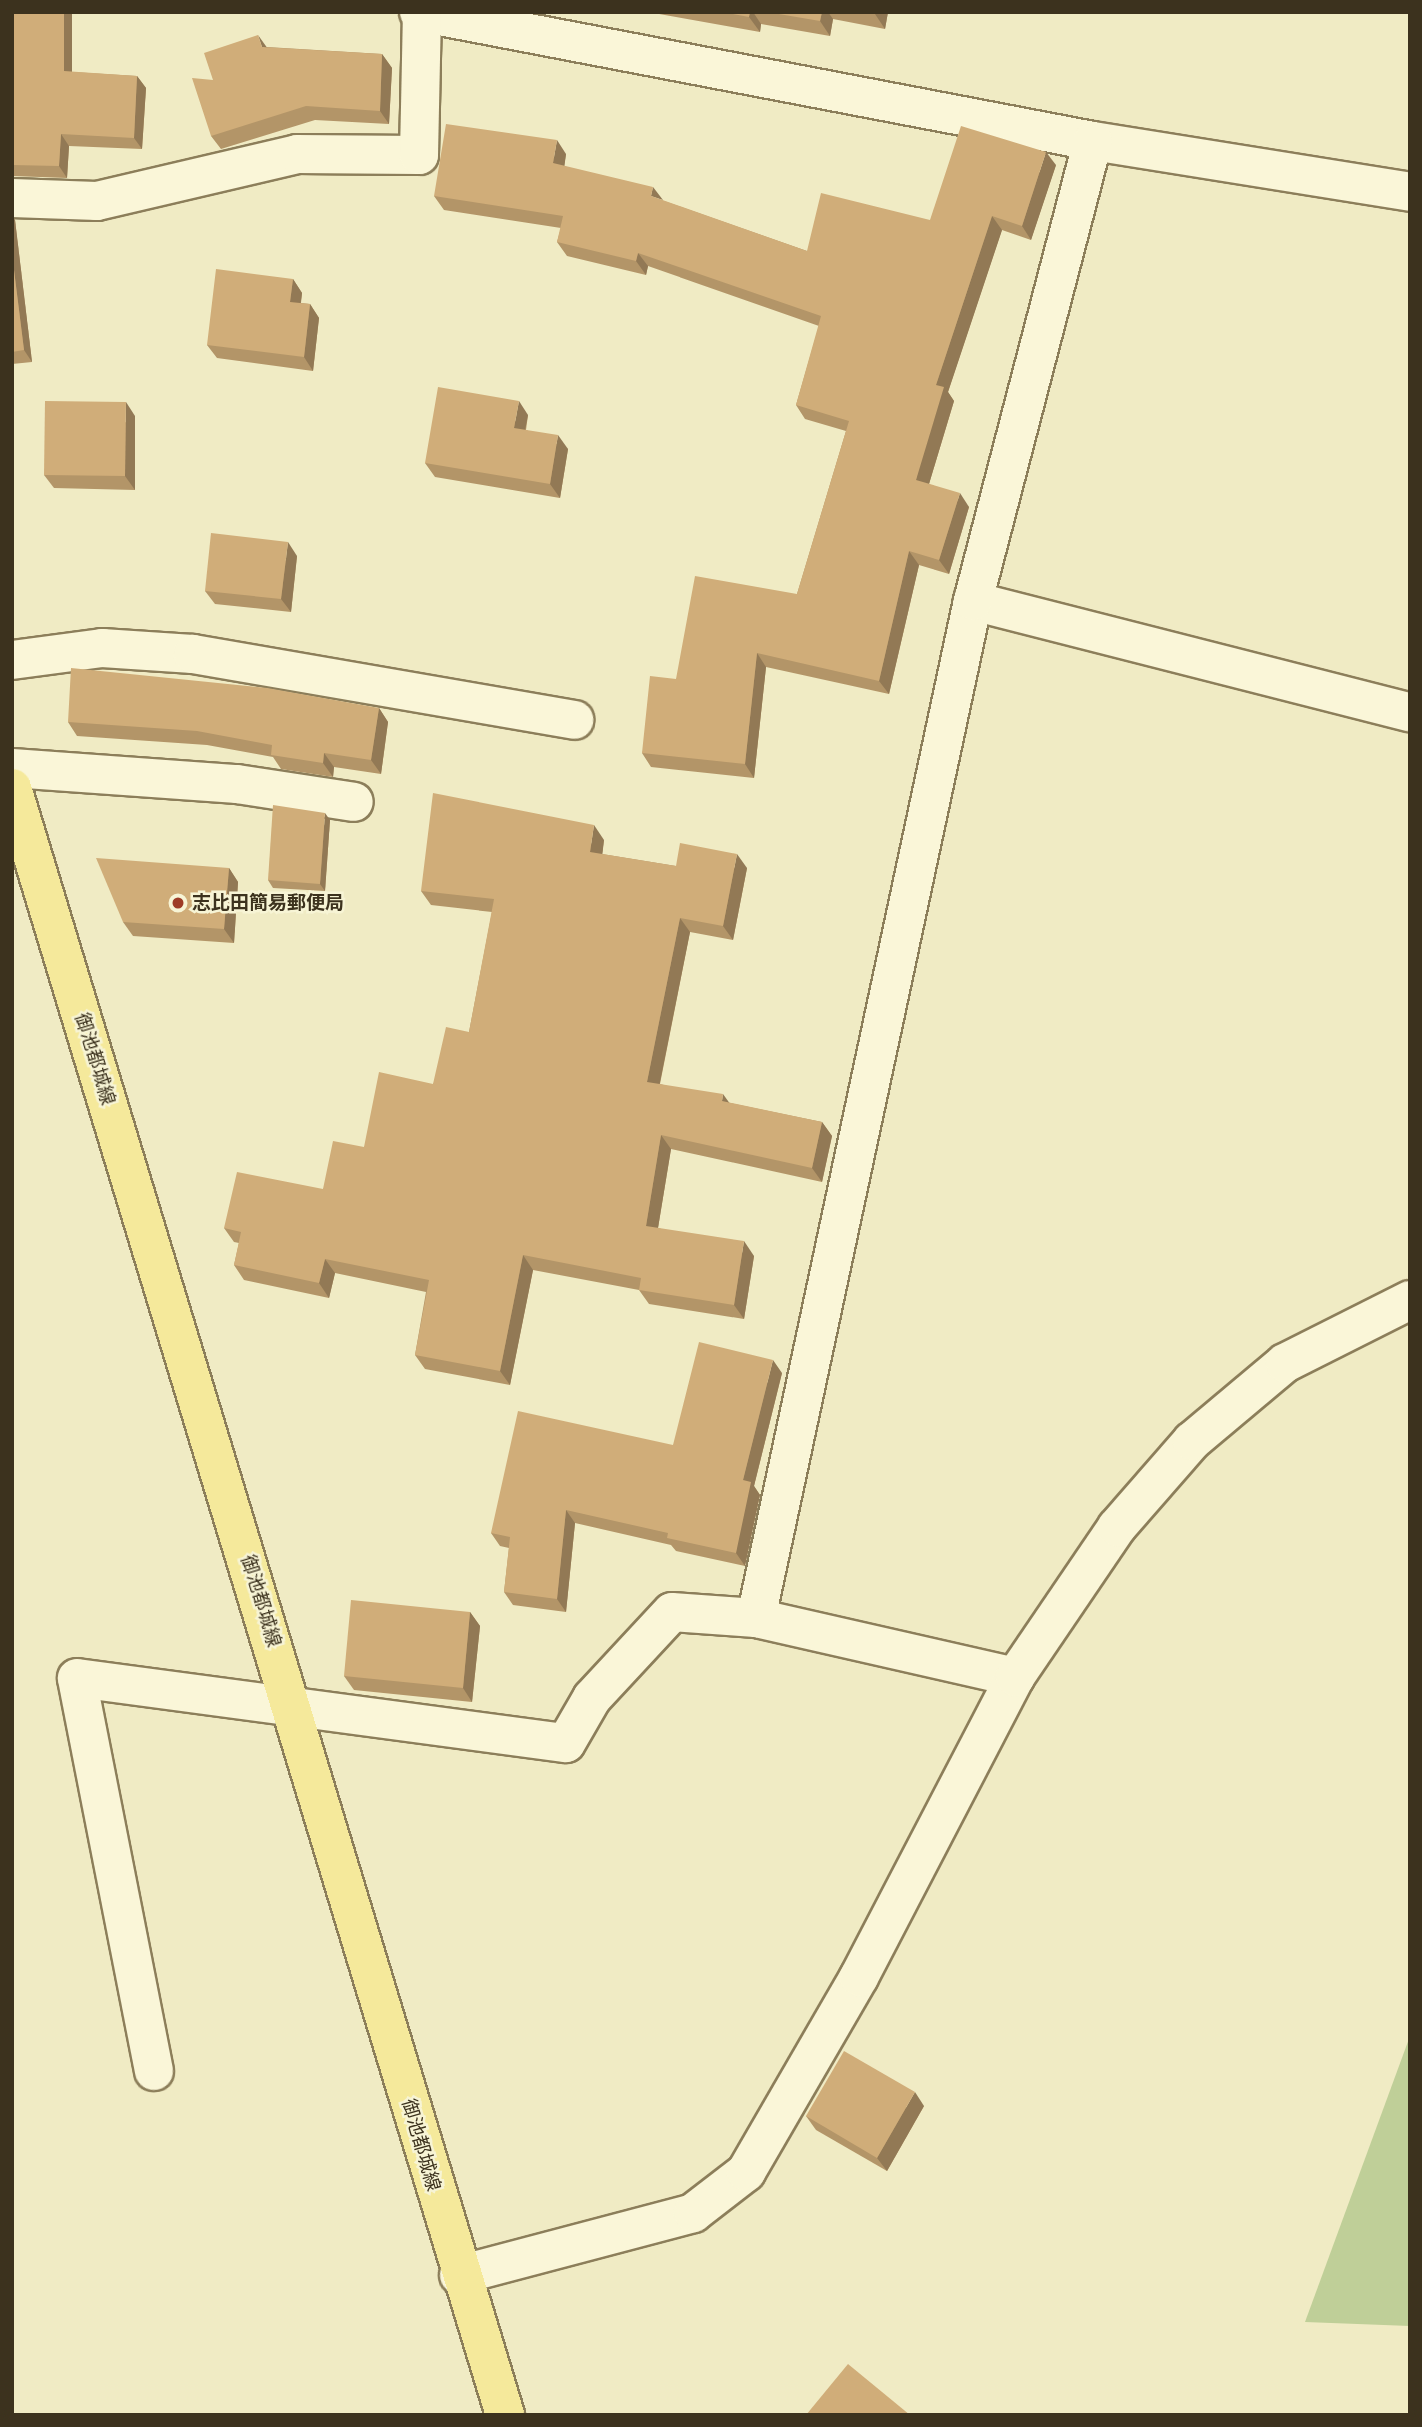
<!DOCTYPE html>
<html>
<head>
<meta charset="utf-8">
<style>
	body { margin:0 }
	#map { position:relative; width:1422px; height:2427px; overflow:hidden; background:#f0ebc4; font-family:"Libre Baskerville","Noto Sans JP",serif }
	div>[style] { position:absolute }
	[style*='--x'] { left:calc(var(--x)*1px); top:calc(var(--y)*1px); width:calc(var(--w)*1px); rotate:calc(var(--a)*1deg) }
	.green>* { inset:0; background:#bfcf98 }
	.roads { filter:drop-shadow(2px 0 #8c7e5a) drop-shadow(-2px 0 #8c7e5a) drop-shadow(0 2px #8c7e5a) drop-shadow(0 -2px #8c7e5a) }
	.minor>* { height:38px; margin:-19px; padding:0 19px; transform-origin:19px; border-radius:19px; background:#faf6d8 }
	.primary>* { height:38px; margin:-19px; padding:0 19px; transform-origin:19px; border-radius:19px; background:#f5e99b }
	.wall>* { inset:0; background:#b39568 }
	.shaded-wall>* { inset:0; background:#927955 }
	.building>* { inset:0; background:#d0ad79 }
	.dots>* { width:19px; height:19px; translate:-50% -50%; box-sizing:border-box; border:4px solid #f7f4d5; border-radius:50% }
	span { translate:-50% -50%; white-space:nowrap; text-align:center; line-height:1.15; -webkit-text-stroke:5px #f7f4d5; paint-order:stroke }
	.poi-label { font-size:19px; color:#3c321e; font-weight:700 }
	.left { translate:0 -50%; text-align:left }
	.street-label { font-size:19px; color:#3c321e }
	.frame { position:absolute; inset:0; border:14px solid #3c321e; pointer-events:none }
</style>
</head>
<body>
<div id="map">
	<div class="green">
		<div style="clip-path:polygon(1410px 2036px,1410px 2326px,1305px 2322px)"></div>
	</div>
	<div class="roads">
		<div class="minor">
			<div style="--x:419;--y:12;--w:686;--a:10.84"></div>
			<div style="--x:1093;--y:141;--w:321;--a:9.1"></div>
			<div style="--x:12;--y:198;--w:85;--a:2"></div>
			<div style="--x:97;--y:201;--w:205;--a:-13.2"></div>
			<div style="--x:297;--y:154;--w:122;--a:0.5"></div>
			<div style="--x:419;--y:155;--w:143;--a:-88.8"></div>
			<div style="--x:973;--y:601;--w:451;--a:14.3"></div>
			<div style="--x:12;--y:660;--w:91;--a:-7.6"></div>
			<div style="--x:102;--y:648;--w:91;--a:3.8"></div>
			<div style="--x:193;--y:654;--w:387;--a:9.8"></div>
			<div style="--x:12;--y:768;--w:226;--a:4.1"></div>
			<div style="--x:237;--y:784;--w:118;--a:8.7"></div>
			<div style="--x:756;--y:1618;--w:1040;--a:-77.96"></div>
			<div style="--x:973;--y:601;--w:475;--a:-75.4"></div>
			<div style="--x:154;--y:2071;--w:400;--a:-101.1"></div>
			<div style="--x:77;--y:1678;--w:493;--a:7.6"></div>
			<div style="--x:566;--y:1743;--w:52;--a:-60"></div>
			<div style="--x:592;--y:1698;--w:117;--a:-47.1"></div>
			<div style="--x:672;--y:1612;--w:84;--a:4.1"></div>
			<div style="--x:756;--y:1618;--w:266;--a:12.8"></div>
			<div style="--x:459;--y:2275;--w:242;--a:-14.8"></div>
			<div style="--x:693;--y:2213;--w:67;--a:-37.7"></div>
			<div style="--x:746;--y:2172;--w:225;--a:-59.9"></div>
			<div style="--x:859;--y:1977;--w:338;--a:-62.5"></div>
			<div style="--x:1015;--y:1677;--w:181;--a:-55.8"></div>
			<div style="--x:1117;--y:1527;--w:114;--a:-48.9"></div>
			<div style="--x:1192;--y:1441;--w:121;--a:-40"></div>
			<div style="--x:1285;--y:1363;--w:140;--a:-26.7"></div>
		</div>
		<div class="primary">
			<div style="--x:12;--y:788;--w:1700;--a:73.14"></div>
		</div>
	</div>
	<div class="wall">
		<div style="clip-path:polygon(12px 12px,72px 12px,72px 72px,137px 76px,146px 88px,142px 149px,69px 146px,67px 178px,12px 176px)"></div>
		<div style="clip-path:polygon(648px 12px,888px 12px,885px 29px,833px 19px,830px 36px,761px 24px,760px 32px)"></div>
		<div style="clip-path:polygon(267px 47px,382px 54px,392px 68px,389px 124px,315px 120px,221px 149px,211px 136px,213px 80px)"></div>
		<div style="clip-path:polygon(566px 154px,564px 166px,807px 251px,930px 220px,1056px 165px,1031px 240px,1002px 230px,948px 392px,954px 401px,929px 484px,969px 507px,949px 574px,919px 565px,889px 694px,766px 667px,754px 778px,651px 767px,642px 753px,676px 679px,797px 594px,846px 431px,805px 419px,796px 405px,819px 326px,648px 266px,646px 275px,567px 256px,557px 242px,561px 228px,444px 210px,434px 196px)"></div>
		<div style="clip-path:polygon(12px 216px,15px 220px,32px 362px,12px 364px)"></div>
		<div style="clip-path:polygon(293px 279px,302px 293px,301px 303px,310px 304px,319px 318px,313px 371px,217px 358px,207px 345px)"></div>
		<div style="clip-path:polygon(528px 415px,526px 430px,568px 449px,560px 498px,435px 477px,425px 463px)"></div>
		<div style="clip-path:polygon(135px 416px,135px 490px,54px 488px,44px 475px)"></div>
		<div style="clip-path:polygon(297px 556px,291px 612px,215px 604px,205px 591px)"></div>
		<div style="clip-path:polygon(379px 708px,388px 722px,381px 774px,334px 767px,333px 777px,281px 769px,273px 757px,207px 745px,77px 736px,68px 722px)"></div>
		<div style="clip-path:polygon(330px 820px,325px 891px,273px 888px,268px 880px)"></div>
		<div style="clip-path:polygon(604px 840px,602px 854px,676px 866px,747px 868px,733px 940px,690px 932px,660px 1084px,730px 1103px,822px 1122px,832px 1136px,822px 1182px,671px 1149px,658px 1228px,754px 1256px,744px 1319px,649px 1304px,639px 1290px,533px 1270px,510px 1385px,425px 1369px,415px 1355px,426px 1292px,335px 1273px,329px 1298px,244px 1280px,234px 1265px,239px 1243px,234px 1242px,224px 1228px,323px 1189px,364px 1147px,433px 1084px,469px 1032px,492px 912px,431px 905px,421px 891px)"></div>
		<div style="clip-path:polygon(229px 868px,238px 882px,234px 943px,133px 936px,123px 922px)"></div>
		<div style="clip-path:polygon(782px 1373px,754px 1486px,760px 1495px,745px 1566px,676px 1551px,671px 1545px,575px 1523px,566px 1612px,513px 1605px,504px 1592px,509px 1548px,500px 1546px,491px 1533px,673px 1445px)"></div>
		<div style="clip-path:polygon(470px 1612px,480px 1626px,472px 1702px,354px 1690px,344px 1676px)"></div>
		<div style="clip-path:polygon(924px 2106px,887px 2171px,816px 2130px,806px 2116px)"></div>
	</div>
	<div class="shaded-wall">
		<div style="clip-path:polygon(64px 12px,72px 12px,72px 83px,64px 71px)"></div>
		<div style="clip-path:polygon(750px 12px,753px 12px,761px 24px,760px 32px,749px 17px)"></div>
		<div style="clip-path:polygon(822px 12px,828px 12px,833px 19px,830px 36px,820px 21px)"></div>
		<div style="clip-path:polygon(875px 12px,888px 12px,885px 29px,875px 14px)"></div>
		<div style="clip-path:polygon(258px 35px,268px 49px,262px 47px)"></div>
		<div style="clip-path:polygon(382px 54px,392px 68px,389px 124px,380px 111px)"></div>
		<div style="clip-path:polygon(137px 76px,146px 88px,142px 149px,134px 138px)"></div>
		<div style="clip-path:polygon(61px 134px,69px 146px,67px 178px,59px 166px)"></div>
		<div style="clip-path:polygon(557px 140px,566px 154px,563px 177px,553px 163px)"></div>
		<div style="clip-path:polygon(1046px 152px,1056px 165px,1031px 240px,1022px 226px)"></div>
		<div style="clip-path:polygon(653px 187px,663px 200px,651px 196px)"></div>
		<div style="clip-path:polygon(12px 216px,15px 220px,32px 362px,24px 350px,12px 254px)"></div>
		<div style="clip-path:polygon(992px 216px,1002px 230px,948px 392px,954px 401px,926px 494px,916px 480px,936px 385px)"></div>
		<div style="clip-path:polygon(638px 253px,648px 266px,646px 275px,636px 261px)"></div>
		<div style="clip-path:polygon(293px 279px,302px 293px,299px 316px,290px 302px)"></div>
		<div style="clip-path:polygon(310px 304px,319px 318px,313px 371px,304px 357px)"></div>
		<div style="clip-path:polygon(519px 401px,528px 415px,523px 441px,514px 428px)"></div>
		<div style="clip-path:polygon(126px 402px,135px 416px,135px 490px,125px 476px)"></div>
		<div style="clip-path:polygon(558px 435px,568px 449px,560px 498px,550px 484px)"></div>
		<div style="clip-path:polygon(960px 493px,969px 507px,949px 574px,939px 560px)"></div>
		<div style="clip-path:polygon(288px 542px,297px 556px,291px 612px,281px 599px)"></div>
		<div style="clip-path:polygon(909px 551px,919px 565px,889px 694px,879px 681px)"></div>
		<div style="clip-path:polygon(757px 653px,766px 667px,754px 778px,745px 764px)"></div>
		<div style="clip-path:polygon(379px 708px,388px 722px,381px 774px,371px 760px)"></div>
		<div style="clip-path:polygon(324px 753px,334px 767px,333px 777px,323px 763px)"></div>
		<div style="clip-path:polygon(325px 813px,330px 820px,325px 891px,320px 884px)"></div>
		<div style="clip-path:polygon(594px 825px,604px 840px,601px 866px,590px 852px)"></div>
		<div style="clip-path:polygon(737px 854px,747px 868px,733px 940px,723px 926px)"></div>
		<div style="clip-path:polygon(229px 868px,238px 882px,234px 943px,224px 929px)"></div>
		<div style="clip-path:polygon(680px 918px,690px 932px,657px 1097px,647px 1082px)"></div>
		<div style="clip-path:polygon(723px 1094px,733px 1108px,722px 1101px)"></div>
		<div style="clip-path:polygon(822px 1122px,832px 1136px,822px 1182px,812px 1168px)"></div>
		<div style="clip-path:polygon(661px 1135px,671px 1149px,656px 1240px,646px 1226px)"></div>
		<div style="clip-path:polygon(744px 1241px,754px 1256px,744px 1319px,734px 1305px)"></div>
		<div style="clip-path:polygon(523px 1255px,533px 1270px,510px 1385px,500px 1371px)"></div>
		<div style="clip-path:polygon(325px 1259px,335px 1273px,329px 1298px,319px 1283px)"></div>
		<div style="clip-path:polygon(773px 1360px,782px 1373px,754px 1486px,760px 1495px,745px 1566px,736px 1553px,743px 1480px)"></div>
		<div style="clip-path:polygon(566px 1510px,575px 1523px,566px 1612px,557px 1599px)"></div>
		<div style="clip-path:polygon(470px 1612px,480px 1626px,472px 1702px,463px 1688px)"></div>
		<div style="clip-path:polygon(915px 2092px,924px 2106px,887px 2171px,877px 2158px)"></div>
	</div>
	<div class="building">
		<div style="clip-path:polygon(12px 12px,64px 12px,64px 71px,137px 76px,134px 138px,61px 134px,59px 166px,12px 165px)"></div>
		<div style="clip-path:polygon(722px 12px,750px 12px,749px 17px)"></div>
		<div style="clip-path:polygon(767px 12px,822px 12px,820px 21px)"></div>
		<div style="clip-path:polygon(258px 35px,262px 47px,382px 54px,380px 111px,306px 106px,211px 136px,192px 78px,213px 80px,204px 53px)"></div>
		<div style="clip-path:polygon(446px 124px,557px 140px,553px 163px,653px 187px,651px 196px,807px 251px,821px 193px,930px 220px,961px 126px,1046px 152px,1022px 226px,992px 216px,936px 385px,944px 387px,916px 480px,960px 493px,939px 560px,909px 551px,879px 681px,757px 653px,745px 764px,642px 753px,650px 676px,676px 679px,695px 576px,797px 594px,849px 421px,796px 405px,821px 316px,638px 253px,636px 261px,557px 242px,563px 216px,434px 196px)"></div>
		<div style="clip-path:polygon(12px 254px,24px 350px,12px 352px)"></div>
		<div style="clip-path:polygon(216px 269px,293px 279px,290px 302px,310px 304px,304px 357px,207px 345px)"></div>
		<div style="clip-path:polygon(438px 387px,519px 401px,514px 428px,558px 435px,550px 484px,425px 463px)"></div>
		<div style="clip-path:polygon(45px 401px,126px 402px,125px 476px,44px 475px)"></div>
		<div style="clip-path:polygon(211px 533px,288px 542px,281px 599px,205px 591px)"></div>
		<div style="clip-path:polygon(71px 668px,267px 688px,379px 708px,371px 760px,324px 753px,323px 763px,271px 755px,272px 745px,197px 731px,68px 722px)"></div>
		<div style="clip-path:polygon(433px 793px,594px 825px,590px 852px,676px 866px,680px 843px,737px 854px,723px 926px,680px 918px,647px 1082px,723px 1094px,722px 1101px,822px 1122px,812px 1168px,661px 1135px,646px 1226px,744px 1241px,734px 1305px,639px 1290px,641px 1278px,523px 1255px,500px 1371px,415px 1355px,429px 1280px,325px 1259px,319px 1283px,234px 1265px,241px 1232px,224px 1228px,237px 1172px,323px 1189px,333px 1141px,364px 1147px,379px 1072px,433px 1084px,446px 1027px,469px 1032px,494px 899px,421px 891px)"></div>
		<div style="clip-path:polygon(273px 805px,325px 813px,320px 884px,268px 880px)"></div>
		<div style="clip-path:polygon(96px 858px,229px 868px,224px 929px,123px 922px)"></div>
		<div style="clip-path:polygon(699px 1342px,773px 1360px,743px 1480px,751px 1482px,736px 1553px,667px 1538px,668px 1533px,566px 1510px,557px 1599px,504px 1592px,510px 1537px,491px 1533px,518px 1411px,673px 1445px)"></div>
		<div style="clip-path:polygon(351px 1600px,470px 1612px,463px 1688px,344px 1676px)"></div>
		<div style="clip-path:polygon(844px 2051px,915px 2092px,877px 2158px,806px 2116px)"></div>
		<div style="clip-path:polygon(848px 2364px,910px 2415px,806px 2415px)"></div>
	</div>
	<div class="dots">
		<div style="left:178px;top:903px;background:#9e3c27"></div>
	</div>
	<div class="poi-label">
		<span class="left" style="left:192px;top:903px">志比田簡易郵便局</span>
	</div>
	<div class="street-label">
		<span style="left:95px;top:1059px;rotate:73deg">御池都城線</span>
		<span style="left:261px;top:1601px;rotate:73deg">御池都城線</span>
		<span style="left:421px;top:2145px;rotate:74deg">御池都城線</span>
	</div>
	<div class="frame"></div>
</div>
</body>
</html>
